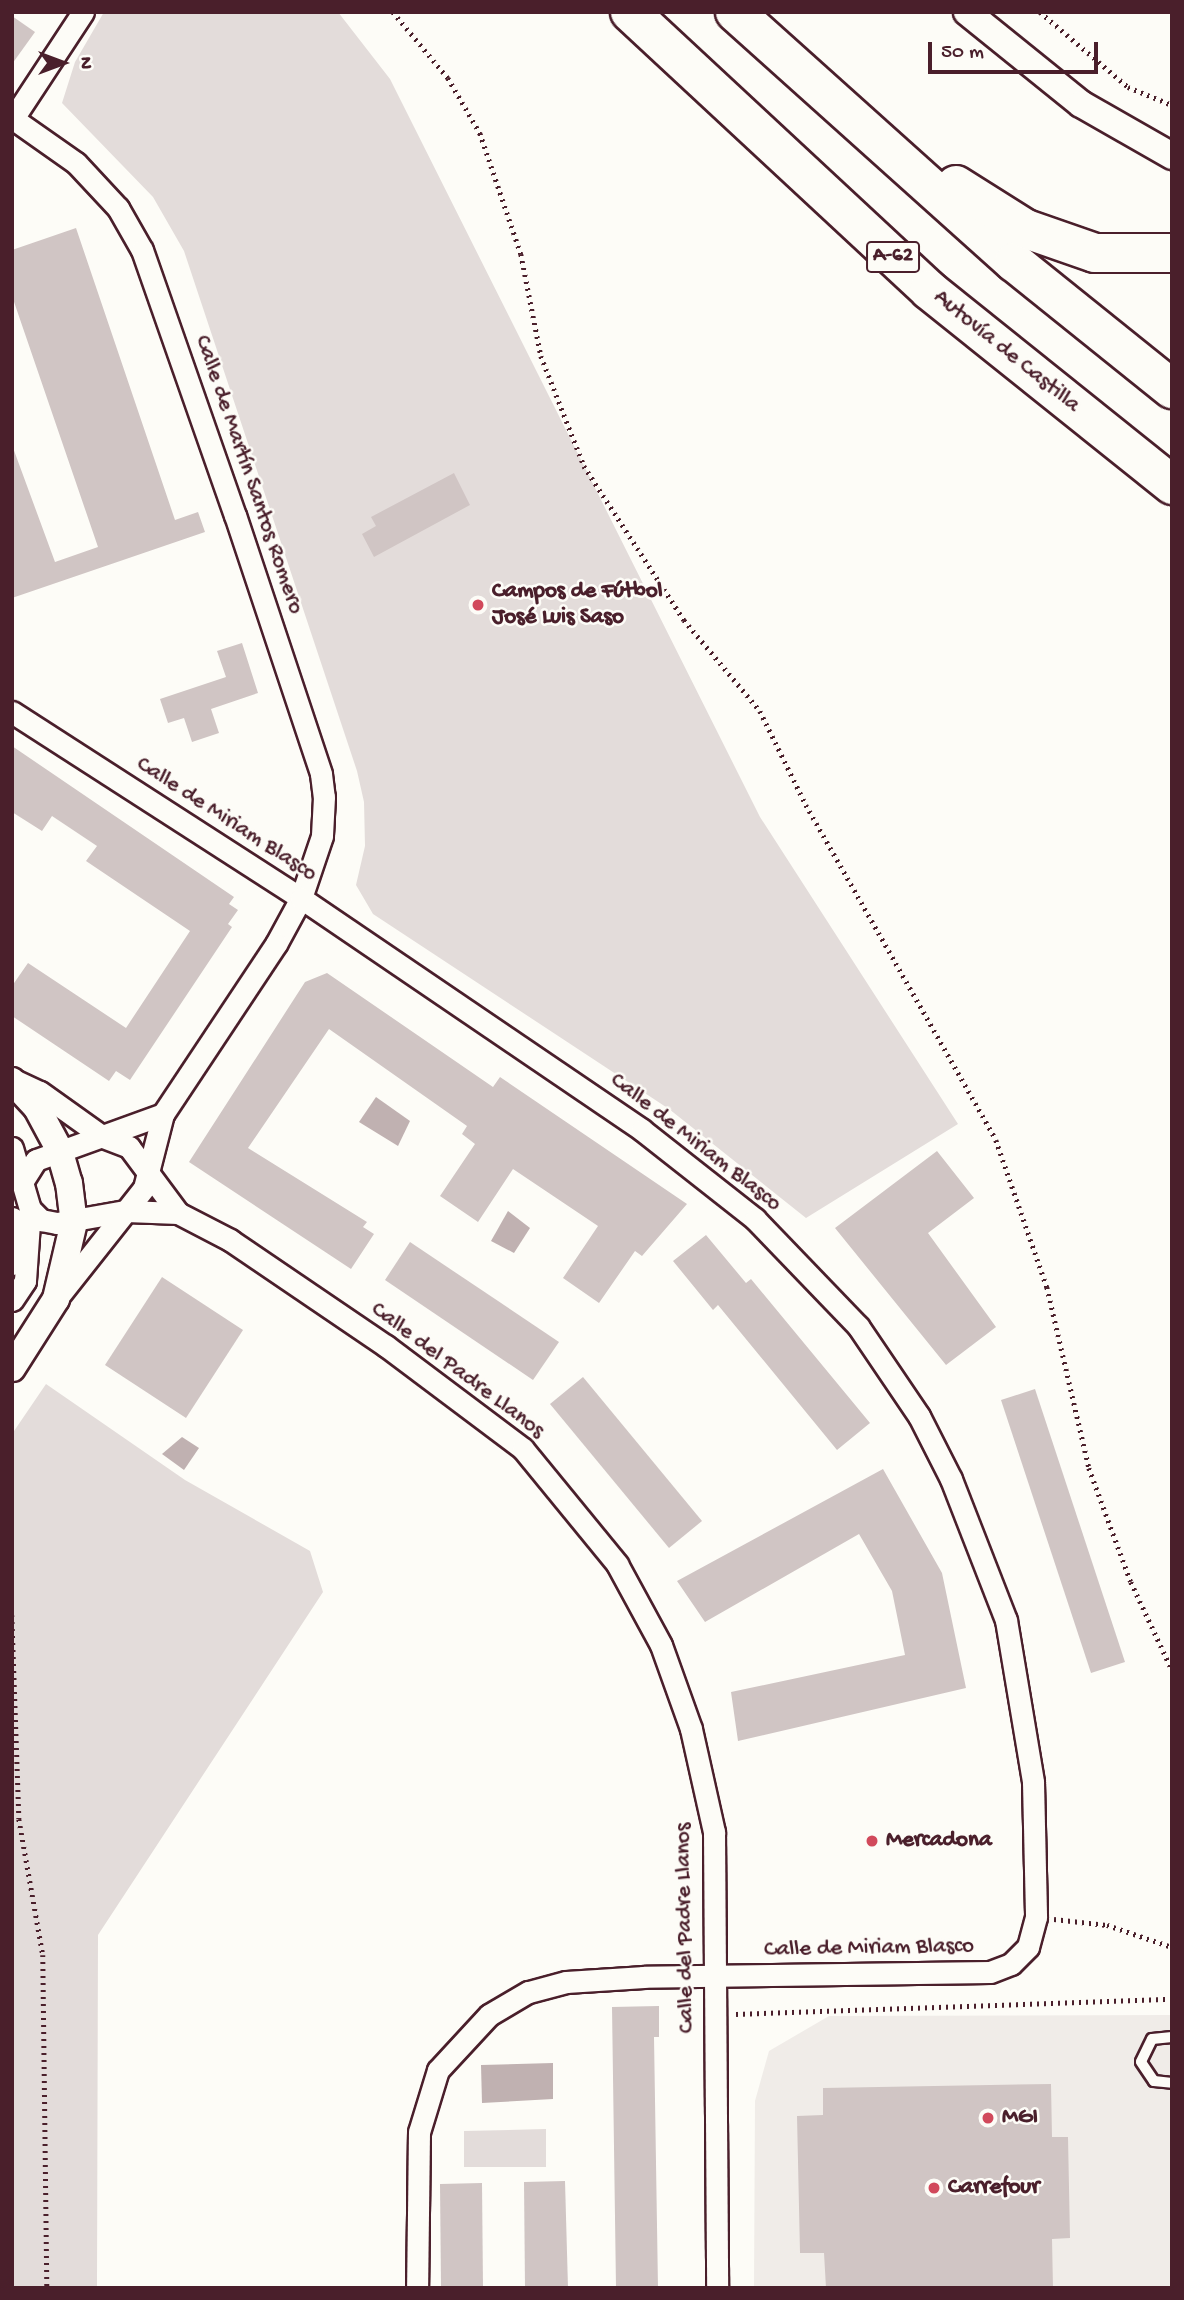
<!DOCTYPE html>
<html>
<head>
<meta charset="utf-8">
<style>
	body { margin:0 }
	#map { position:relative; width:1184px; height:2300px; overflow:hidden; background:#fdfcf7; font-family:"Gochi Hand",sans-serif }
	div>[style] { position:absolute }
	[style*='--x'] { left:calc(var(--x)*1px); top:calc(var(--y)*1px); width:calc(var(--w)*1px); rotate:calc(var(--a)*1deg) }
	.built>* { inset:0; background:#f0ece8 }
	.green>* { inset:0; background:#e3dcda }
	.water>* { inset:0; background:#c0b1b1 }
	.building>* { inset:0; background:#d0c5c4 }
	.path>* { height:4.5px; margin-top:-2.25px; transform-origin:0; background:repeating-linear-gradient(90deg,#4a1f2b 0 2px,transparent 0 7px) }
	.roads { filter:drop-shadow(2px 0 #4a1f2b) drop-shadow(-2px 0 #4a1f2b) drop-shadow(0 2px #4a1f2b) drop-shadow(0 -2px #4a1f2b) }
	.service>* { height:10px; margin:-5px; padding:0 5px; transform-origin:5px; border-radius:5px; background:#fdfcf7 }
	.minor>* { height:21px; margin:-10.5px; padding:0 10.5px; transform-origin:10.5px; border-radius:10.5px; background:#fdfcf7 }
	.tertiary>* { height:26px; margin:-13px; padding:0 13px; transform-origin:13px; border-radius:13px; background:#fdfcf7 }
	.motorway>* { height:38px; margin:-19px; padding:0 19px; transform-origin:19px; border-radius:19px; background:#fdfcf7 }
	.dots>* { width:19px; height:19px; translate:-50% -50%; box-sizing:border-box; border:4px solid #fdfcf7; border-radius:50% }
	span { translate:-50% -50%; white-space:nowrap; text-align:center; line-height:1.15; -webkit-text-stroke:5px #fdfcf7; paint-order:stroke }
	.shield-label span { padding:2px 5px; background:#fdfcf7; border:2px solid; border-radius:5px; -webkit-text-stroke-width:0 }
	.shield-label { font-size:21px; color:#4a1f2b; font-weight:700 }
	.street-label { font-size:23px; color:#4a1f2b }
	.poi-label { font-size:23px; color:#4a1f2b; font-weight:700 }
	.left { translate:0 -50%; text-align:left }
	.frame { position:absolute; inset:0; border:14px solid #4a1f2b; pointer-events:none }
	.north { position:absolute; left:28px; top:28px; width:70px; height:70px; -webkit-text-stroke:5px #fdfcf7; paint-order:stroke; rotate:90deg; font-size:19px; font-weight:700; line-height:28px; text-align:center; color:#4a1f2b }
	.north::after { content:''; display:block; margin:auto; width:24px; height:32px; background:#4a1f2b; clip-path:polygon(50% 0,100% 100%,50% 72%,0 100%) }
	.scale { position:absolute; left:928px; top:42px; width:170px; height:32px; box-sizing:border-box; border:4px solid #4a1f2b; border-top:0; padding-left:9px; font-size:21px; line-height:24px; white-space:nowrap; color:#4a1f2b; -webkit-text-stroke:5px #fdfcf7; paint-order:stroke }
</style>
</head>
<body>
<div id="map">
	<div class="built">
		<div style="clip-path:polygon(1172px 2015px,1172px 2288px,754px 2288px,755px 2101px,769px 2051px,829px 2016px)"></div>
	</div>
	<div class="green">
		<div style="clip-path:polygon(104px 12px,338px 12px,390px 79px,760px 817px,958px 1124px,806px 1218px,669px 1109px,373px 914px,356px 885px,365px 846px,364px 802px,357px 771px,184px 251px,153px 197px,62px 103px,75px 62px)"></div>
		<div style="clip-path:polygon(46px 1384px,185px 1480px,310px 1551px,323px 1592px,98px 1935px,97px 2288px,12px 2288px,12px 1434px)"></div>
		<div style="clip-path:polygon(546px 2129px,546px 2167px,464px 2167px,464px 2131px)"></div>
	</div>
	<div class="water">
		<div style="clip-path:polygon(376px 1097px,410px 1121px,398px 1146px,359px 1122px)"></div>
		<div style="clip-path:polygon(508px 1211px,530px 1228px,514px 1253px,491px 1241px)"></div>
		<div style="clip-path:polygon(182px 1437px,199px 1448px,184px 1470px,162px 1454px)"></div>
		<div style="clip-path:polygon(553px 2063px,553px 2099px,482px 2103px,481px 2065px)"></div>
	</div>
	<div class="building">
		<div style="clip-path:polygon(12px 16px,35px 32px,12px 64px)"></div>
		<div style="clip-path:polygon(76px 228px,175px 520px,198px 512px,205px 532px,12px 598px,12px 445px,55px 562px,98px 547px,12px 296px,12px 250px)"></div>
		<div style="clip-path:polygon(454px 473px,470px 505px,374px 557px,362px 534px,376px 526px,371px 517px)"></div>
		<div style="clip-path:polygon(242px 643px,258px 693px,211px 709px,219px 733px,192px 742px,184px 718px,168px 723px,160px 699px,226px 677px,217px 651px)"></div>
		<div style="clip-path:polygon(12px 746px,234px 897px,229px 904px,238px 910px,228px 924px,232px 927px,130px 1080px,116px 1071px,109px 1081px,12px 1016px,12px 986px,28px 963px,126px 1028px,190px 931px,86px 861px,97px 846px,52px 816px,42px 831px,12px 812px)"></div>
		<div style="clip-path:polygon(327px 973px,493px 1087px,500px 1077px,687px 1204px,642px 1256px,635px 1251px,599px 1303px,563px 1278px,598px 1226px,513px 1169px,478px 1222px,440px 1196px,475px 1144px,462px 1134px,467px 1126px,329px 1029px,248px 1148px,367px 1222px,363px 1227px,374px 1234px,351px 1269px,189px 1162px,305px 982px)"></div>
		<div style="clip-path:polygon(937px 1151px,974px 1198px,928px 1233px,996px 1327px,946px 1365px,835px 1228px)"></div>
		<div style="clip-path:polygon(706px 1235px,746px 1283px,751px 1279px,870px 1423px,837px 1450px,718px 1305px,713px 1310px,673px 1261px)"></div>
		<div style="clip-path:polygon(410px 1242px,559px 1342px,533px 1380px,385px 1280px)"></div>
		<div style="clip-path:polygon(162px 1277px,243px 1330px,186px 1418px,105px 1365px)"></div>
		<div style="clip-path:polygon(583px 1377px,702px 1521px,669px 1548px,550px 1404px)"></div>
		<div style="clip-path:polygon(1035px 1389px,1125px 1662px,1091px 1673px,1001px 1400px)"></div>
		<div style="clip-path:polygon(883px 1469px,942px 1573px,966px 1688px,738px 1741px,731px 1692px,905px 1655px,892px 1591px,859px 1534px,705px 1622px,677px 1581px)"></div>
		<div style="clip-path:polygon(659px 2006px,659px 2037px,654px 2037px,658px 2288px,616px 2288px,612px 2007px)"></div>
		<div style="clip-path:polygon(1051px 2084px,1052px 2137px,1068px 2137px,1070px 2238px,1052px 2239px,1053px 2288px,826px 2288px,824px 2253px,800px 2253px,797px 2116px,823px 2115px,823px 2088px)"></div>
		<div style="clip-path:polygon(565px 2181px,568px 2288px,525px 2288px,524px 2182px)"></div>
		<div style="clip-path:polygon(482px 2183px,483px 2288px,441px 2288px,440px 2184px)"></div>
	</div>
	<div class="path">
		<div style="--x:393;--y:12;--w:86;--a:50.2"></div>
		<div style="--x:448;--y:78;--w:64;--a:59.8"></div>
		<div style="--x:480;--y:133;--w:128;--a:71.3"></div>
		<div style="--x:521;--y:254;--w:104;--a:78.9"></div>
		<div style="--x:541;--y:356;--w:118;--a:68.6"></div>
		<div style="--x:584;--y:466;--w:184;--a:57"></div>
		<div style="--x:684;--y:620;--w:119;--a:50.1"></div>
		<div style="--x:760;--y:711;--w:105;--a:63.9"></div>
		<div style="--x:806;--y:805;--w:385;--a:60.4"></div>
		<div style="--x:996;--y:1140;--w:156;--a:70.9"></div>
		<div style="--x:1047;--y:1287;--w:186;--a:76.9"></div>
		<div style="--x:1089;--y:1468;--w:121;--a:69.8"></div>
		<div style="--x:1131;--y:1582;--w:97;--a:65"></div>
		<div style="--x:1040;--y:12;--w:116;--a:40.4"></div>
		<div style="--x:1128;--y:87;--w:48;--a:22.2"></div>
		<div style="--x:12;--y:1615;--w:204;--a:88"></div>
		<div style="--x:19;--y:1819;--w:138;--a:80"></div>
		<div style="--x:43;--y:1955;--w:333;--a:89.3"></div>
		<div style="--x:1054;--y:1919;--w:53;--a:6.5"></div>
		<div style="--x:1107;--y:1925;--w:69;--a:18.7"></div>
		<div style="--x:736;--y:2014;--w:436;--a:-2"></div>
	</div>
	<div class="roads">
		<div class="service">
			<div style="--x:1172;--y:2037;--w:20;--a:174"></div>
			<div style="--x:1152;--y:2039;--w:25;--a:116"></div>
			<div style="--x:1141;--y:2062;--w:23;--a:56"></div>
			<div style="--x:1154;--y:2081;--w:18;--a:6"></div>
		</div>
		<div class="minor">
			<div style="--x:12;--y:118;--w:78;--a:35.1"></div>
			<div style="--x:76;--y:163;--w:62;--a:47"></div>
			<div style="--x:118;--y:208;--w:48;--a:60.3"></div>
			<div style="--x:142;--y:250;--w:281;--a:70.7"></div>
			<div style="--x:235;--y:515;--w:273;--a:71.6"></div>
			<div style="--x:321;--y:774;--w:23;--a:83"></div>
			<div style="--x:324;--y:797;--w:39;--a:93"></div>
			<div style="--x:322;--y:836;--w:65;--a:108.7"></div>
			<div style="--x:301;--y:898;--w:52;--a:118.5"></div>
			<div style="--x:276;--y:944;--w:204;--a:123.6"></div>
			<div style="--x:163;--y:1114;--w:76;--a:104.4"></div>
			<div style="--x:144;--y:1188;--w:139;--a:128.3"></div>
			<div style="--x:12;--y:120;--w:129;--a:-56.7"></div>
			<div style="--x:12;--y:712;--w:344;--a:32.8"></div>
			<div style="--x:301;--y:898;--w:412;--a:34.2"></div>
			<div style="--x:642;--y:1130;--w:144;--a:38.2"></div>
			<div style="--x:755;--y:1219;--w:149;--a:46.1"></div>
			<div style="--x:858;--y:1326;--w:109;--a:55.9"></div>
			<div style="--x:919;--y:1416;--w:71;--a:63.1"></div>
			<div style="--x:951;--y:1479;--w:151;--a:68.7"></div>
			<div style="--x:1006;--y:1620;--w:164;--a:80.5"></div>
			<div style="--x:1033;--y:1782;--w:135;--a:88.7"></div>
			<div style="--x:1036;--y:1917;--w:31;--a:105"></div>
			<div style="--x:1028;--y:1947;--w:24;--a:135"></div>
			<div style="--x:1011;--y:1964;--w:22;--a:159"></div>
			<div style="--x:990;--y:1972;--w:346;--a:179.2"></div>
			<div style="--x:644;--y:1977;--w:78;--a:176.3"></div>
			<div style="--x:566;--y:1982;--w:39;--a:165"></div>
			<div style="--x:528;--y:1992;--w:45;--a:149.5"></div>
			<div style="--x:489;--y:2015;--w:75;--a:132.8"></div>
			<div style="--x:438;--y:2070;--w:65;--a:107"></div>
			<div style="--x:419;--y:2132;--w:156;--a:90.7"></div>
			<div style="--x:16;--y:1081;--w:26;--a:25"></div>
			<div style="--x:40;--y:1092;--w:77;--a:35.5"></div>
			<div style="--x:103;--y:1137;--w:28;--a:21"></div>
			<div style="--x:129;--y:1147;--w:82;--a:53.4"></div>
			<div style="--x:12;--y:1148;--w:64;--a:73.6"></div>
			<div style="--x:30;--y:1209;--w:72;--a:94"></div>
			<div style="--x:25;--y:1281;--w:23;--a:124"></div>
			<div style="--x:24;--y:1179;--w:22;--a:-58"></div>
			<div style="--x:36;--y:1160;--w:135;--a:-19.9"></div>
			<div style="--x:30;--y:1209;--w:16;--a:45"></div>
			<div style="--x:41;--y:1220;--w:16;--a:11"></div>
			<div style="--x:57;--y:1223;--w:70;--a:-9.9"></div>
			<div style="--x:126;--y:1211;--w:52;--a:2.2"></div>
			<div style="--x:178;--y:1213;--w:59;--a:27.4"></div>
			<div style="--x:230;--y:1240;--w:189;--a:34.2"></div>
			<div style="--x:386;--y:1346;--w:171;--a:36.9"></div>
			<div style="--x:523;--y:1449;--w:149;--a:50.7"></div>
			<div style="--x:617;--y:1564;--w:92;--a:61.5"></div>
			<div style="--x:661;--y:1645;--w:89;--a:70.3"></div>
			<div style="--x:691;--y:1729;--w:106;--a:77.4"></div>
			<div style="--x:714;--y:1832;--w:456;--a:89.6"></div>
		</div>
		<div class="tertiary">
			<div style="--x:967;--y:12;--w:146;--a:38.9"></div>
			<div style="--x:1081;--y:104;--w:105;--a:29.7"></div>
			<div style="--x:12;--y:1081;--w:37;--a:47"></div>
			<div style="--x:37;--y:1108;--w:47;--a:61.8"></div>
			<div style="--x:59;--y:1149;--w:35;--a:74"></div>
			<div style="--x:69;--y:1183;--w:39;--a:83"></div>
			<div style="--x:74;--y:1222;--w:79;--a:103.2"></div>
			<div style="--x:56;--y:1299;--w:82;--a:122.5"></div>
			<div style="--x:12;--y:1221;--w:41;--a:90"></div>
		</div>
		<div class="motorway">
			<div style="--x:630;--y:12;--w:408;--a:42.9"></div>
			<div style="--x:929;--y:290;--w:312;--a:38.7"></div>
			<div style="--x:735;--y:12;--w:375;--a:41.9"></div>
			<div style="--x:1014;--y:262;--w:203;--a:38.8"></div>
			<div style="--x:956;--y:185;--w:83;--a:32.2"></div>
			<div style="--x:1026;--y:229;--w:73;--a:19.2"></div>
			<div style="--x:1095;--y:253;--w:77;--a:0"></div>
		</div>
	</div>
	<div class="dots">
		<div style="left:478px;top:605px;background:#d1495b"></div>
		<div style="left:872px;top:1841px;background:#d1495b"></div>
		<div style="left:988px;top:2118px;background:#d1495b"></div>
		<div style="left:934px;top:2188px;background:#d1495b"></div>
	</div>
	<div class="shield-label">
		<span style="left:893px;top:257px">A-62</span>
	</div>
	<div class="street-label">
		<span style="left:1006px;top:352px;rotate:39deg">Autovía de Castilla</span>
		<span style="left:248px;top:475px;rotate:71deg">Calle de Martín Santos Romero</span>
		<span style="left:226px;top:820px;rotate:33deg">Calle de Miriam Blasco</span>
		<span style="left:695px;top:1143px;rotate:38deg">Calle de Miriam Blasco</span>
		<span style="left:457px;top:1371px;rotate:37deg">Calle del Padre Llanos</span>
		<span style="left:686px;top:1928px;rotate:-91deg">Calle del Padre Llanos</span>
		<span style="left:869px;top:1949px;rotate:-1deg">Calle de Miriam Blasco</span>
	</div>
	<div class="poi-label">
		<span class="left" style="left:492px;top:605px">Campos de Fútbol<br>José Luis Saso</span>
		<span class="left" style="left:886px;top:1841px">Mercadona</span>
		<span class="left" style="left:1002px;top:2118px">MGI</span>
		<span class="left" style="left:948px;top:2188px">Carrefour</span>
	</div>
	<div class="frame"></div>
	<div class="north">N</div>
	<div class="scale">50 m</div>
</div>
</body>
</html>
